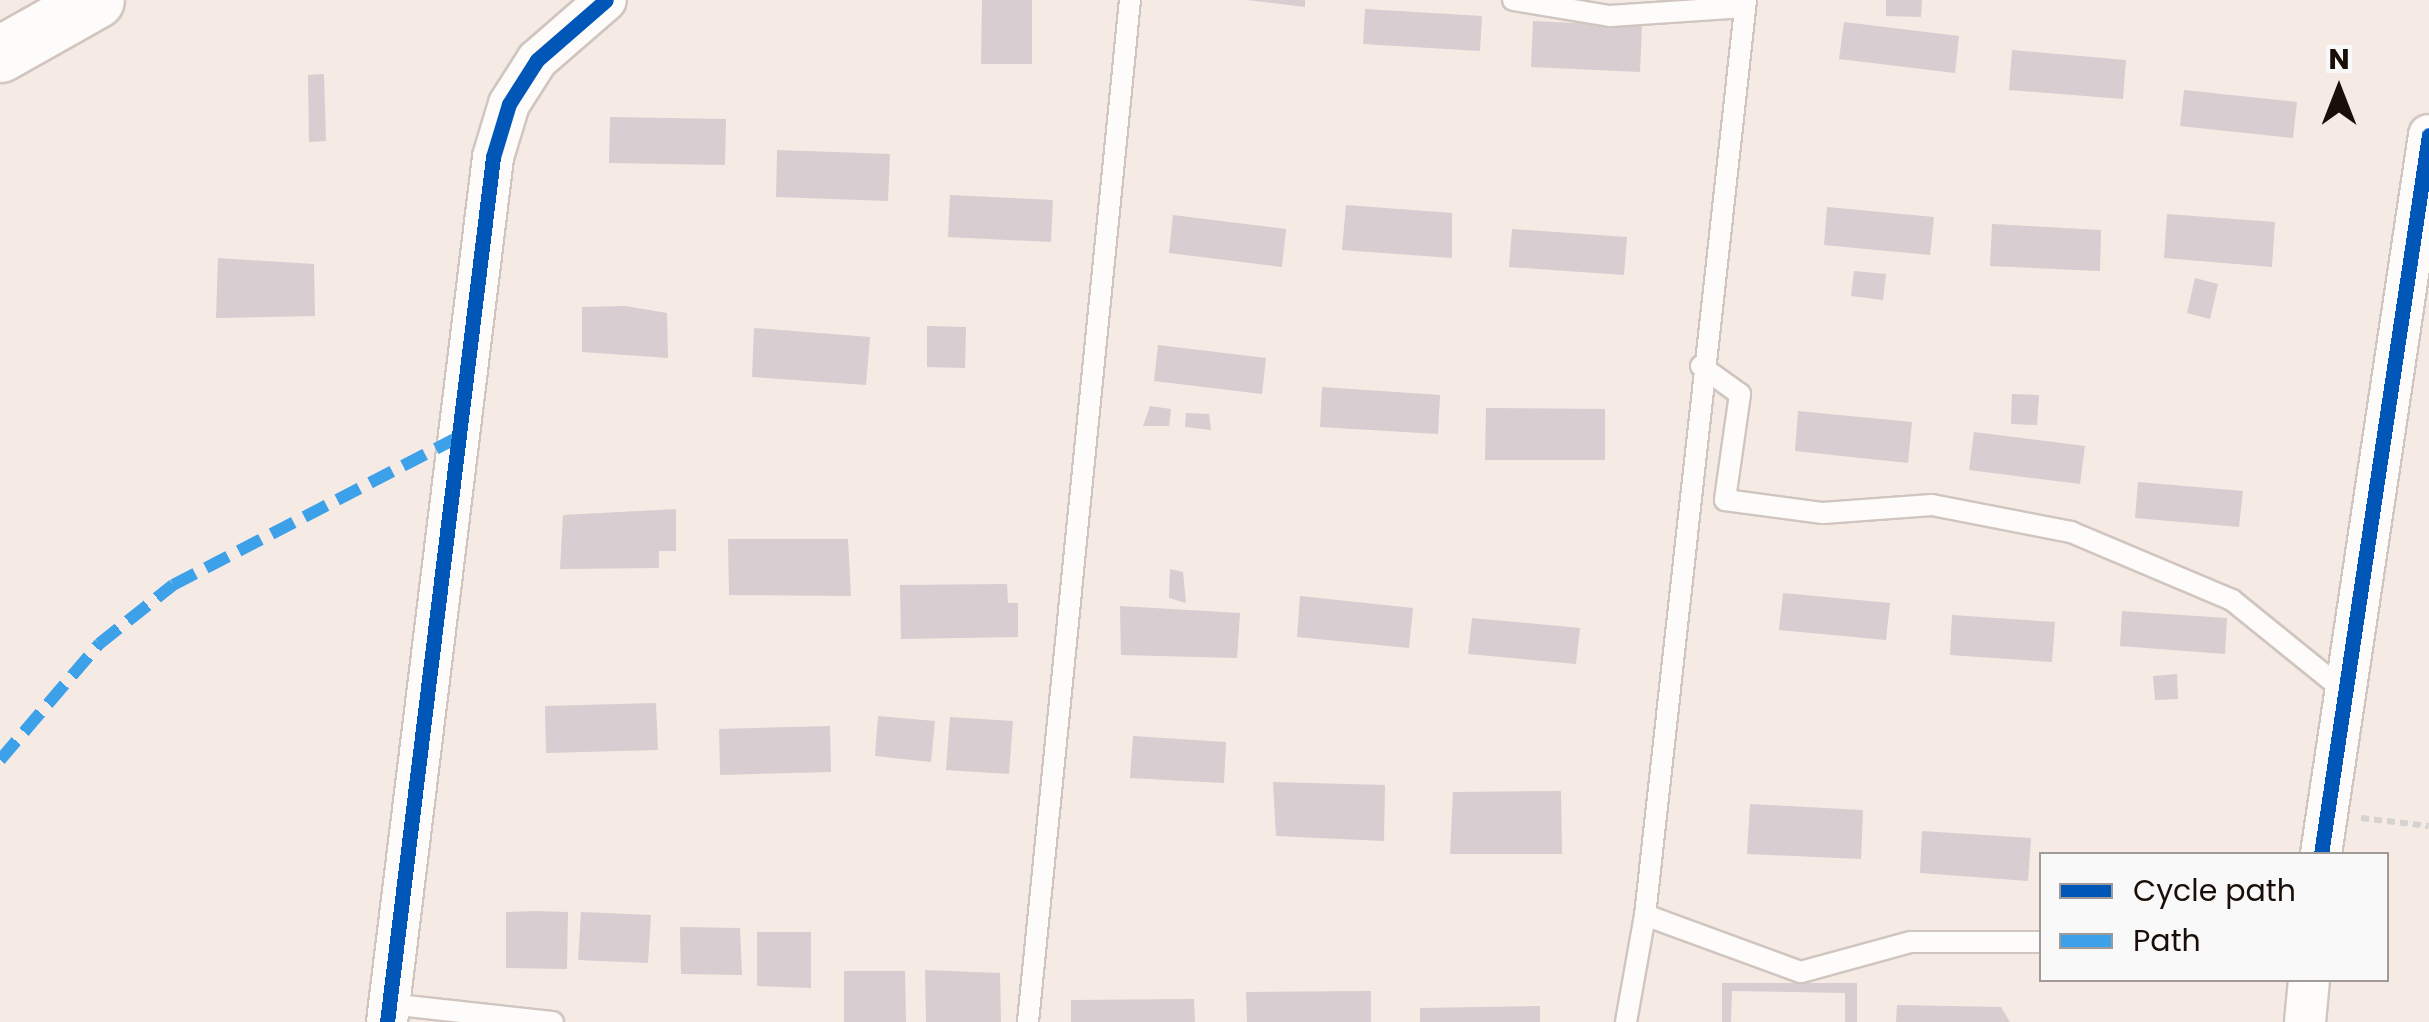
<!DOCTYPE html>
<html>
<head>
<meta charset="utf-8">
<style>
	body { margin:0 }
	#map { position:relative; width:2429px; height:1022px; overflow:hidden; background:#f6eae4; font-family:Poppins,sans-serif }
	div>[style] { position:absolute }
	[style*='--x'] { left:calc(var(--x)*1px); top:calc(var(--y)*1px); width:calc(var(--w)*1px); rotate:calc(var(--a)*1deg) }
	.building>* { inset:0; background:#d8cdd0 }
	.path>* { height:6px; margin-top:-3px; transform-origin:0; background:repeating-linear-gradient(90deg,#d6d2d0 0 8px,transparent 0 13px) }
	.roads { filter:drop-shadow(2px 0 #d1c5bf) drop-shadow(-2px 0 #d1c5bf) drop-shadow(0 2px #d1c5bf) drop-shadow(0 -2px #d1c5bf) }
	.lane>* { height:20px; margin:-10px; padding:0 10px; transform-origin:10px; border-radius:10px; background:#fefcfb }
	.street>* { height:40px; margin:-20px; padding:0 20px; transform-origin:20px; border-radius:20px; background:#fefcfb }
	.secondary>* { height:55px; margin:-27.5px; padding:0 27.5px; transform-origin:27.5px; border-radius:27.5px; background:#fefcfb }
	.quiet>* { height:12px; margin-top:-6px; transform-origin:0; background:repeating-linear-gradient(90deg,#3da1e9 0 25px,transparent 0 37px) }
	.cycleway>* { height:15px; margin:-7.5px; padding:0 7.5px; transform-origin:7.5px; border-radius:7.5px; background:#0057b8 }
	span { translate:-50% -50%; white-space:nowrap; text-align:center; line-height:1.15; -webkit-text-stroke:8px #f9f9f9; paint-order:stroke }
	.legend { position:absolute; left:2039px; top:852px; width:350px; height:130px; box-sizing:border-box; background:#f9f9f9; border:2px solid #a09b99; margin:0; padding:12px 18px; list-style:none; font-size:30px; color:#1a0e08 }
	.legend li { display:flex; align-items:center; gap:20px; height:50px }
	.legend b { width:50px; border:2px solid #a09b99 }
	.north { position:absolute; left:2289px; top:40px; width:100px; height:100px; -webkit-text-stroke:8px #f9f9f9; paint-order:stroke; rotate:0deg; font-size:28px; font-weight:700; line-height:40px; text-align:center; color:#1a0e08 }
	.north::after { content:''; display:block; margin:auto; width:35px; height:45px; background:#1a0e08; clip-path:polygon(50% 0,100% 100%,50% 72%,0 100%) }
</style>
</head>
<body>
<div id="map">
	<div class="building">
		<div style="clip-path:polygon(982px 0,1032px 0,1032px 64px,981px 64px)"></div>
		<div style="clip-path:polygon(1247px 0,1305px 0,1305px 7px)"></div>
		<div style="clip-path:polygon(1886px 0,1922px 0,1921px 17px,1886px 16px)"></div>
		<div style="clip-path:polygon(1365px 9px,1482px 16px,1480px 51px,1363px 44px)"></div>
		<div style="clip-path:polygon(1533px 21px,1642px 26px,1640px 72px,1531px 67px)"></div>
		<div style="clip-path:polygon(1844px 22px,1959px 36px,1955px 73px,1839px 59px)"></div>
		<div style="clip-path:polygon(2012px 50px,2126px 60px,2123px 99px,2009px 90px)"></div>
		<div style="clip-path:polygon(324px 74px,326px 141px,309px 142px,308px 75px)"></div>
		<div style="clip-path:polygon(2184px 90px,2297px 102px,2293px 138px,2180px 126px)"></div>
		<div style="clip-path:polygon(610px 117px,726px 119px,725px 165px,609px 163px)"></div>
		<div style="clip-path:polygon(777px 150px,890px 154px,888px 201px,776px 197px)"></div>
		<div style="clip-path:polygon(950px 195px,1053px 200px,1051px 242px,948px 237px)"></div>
		<div style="clip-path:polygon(1346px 205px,1452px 213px,1452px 258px,1342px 250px)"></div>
		<div style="clip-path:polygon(1827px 207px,1934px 217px,1930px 255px,1824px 245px)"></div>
		<div style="clip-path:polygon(2167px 214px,2275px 222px,2272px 267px,2164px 258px)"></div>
		<div style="clip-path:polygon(1173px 215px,1286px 229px,1282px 267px,1169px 253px)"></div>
		<div style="clip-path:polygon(1992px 224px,2101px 230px,2100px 271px,1990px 266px)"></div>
		<div style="clip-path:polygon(1512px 229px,1627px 237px,1624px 275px,1509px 267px)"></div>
		<div style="clip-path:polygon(218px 258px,314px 264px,315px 316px,216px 318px)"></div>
		<div style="clip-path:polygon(1854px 271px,1886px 274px,1883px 300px,1851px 296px)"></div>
		<div style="clip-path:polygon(2195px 278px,2218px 284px,2210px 319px,2187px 313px)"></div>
		<div style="clip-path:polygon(625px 306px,667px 313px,668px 358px,582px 352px,582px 307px)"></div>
		<div style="clip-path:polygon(927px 326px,966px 327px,965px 368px,927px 367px)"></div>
		<div style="clip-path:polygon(754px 328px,870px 337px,866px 385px,752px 377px)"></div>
		<div style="clip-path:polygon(1158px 345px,1266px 358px,1262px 394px,1154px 381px)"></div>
		<div style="clip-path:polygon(1322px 387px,1440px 395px,1438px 434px,1320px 427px)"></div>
		<div style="clip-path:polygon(2012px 394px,2039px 395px,2037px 425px,2011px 424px)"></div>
		<div style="clip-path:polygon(1150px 406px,1171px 409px,1169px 426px,1143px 426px)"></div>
		<div style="clip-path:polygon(1486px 408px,1605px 409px,1605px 460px,1485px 460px)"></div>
		<div style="clip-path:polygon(1798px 411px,1912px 422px,1908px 463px,1795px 451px)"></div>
		<div style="clip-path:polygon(1186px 413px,1209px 414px,1211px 430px,1185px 427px)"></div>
		<div style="clip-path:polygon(1974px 432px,2085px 446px,2080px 484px,1969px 470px)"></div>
		<div style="clip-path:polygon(2138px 482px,2243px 491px,2239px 527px,2135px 518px)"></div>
		<div style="clip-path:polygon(676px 509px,676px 551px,659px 551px,659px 568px,560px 569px,563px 515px)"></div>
		<div style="clip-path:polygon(728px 539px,848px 539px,851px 596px,729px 595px)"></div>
		<div style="clip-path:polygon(1170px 569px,1183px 572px,1186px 603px,1169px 598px)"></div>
		<div style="clip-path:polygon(1007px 584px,1008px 603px,1018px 603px,1018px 637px,901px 639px,900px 585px)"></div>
		<div style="clip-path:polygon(1783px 593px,1890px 603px,1886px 640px,1779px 630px)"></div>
		<div style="clip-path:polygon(1300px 596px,1413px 608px,1409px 648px,1297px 637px)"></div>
		<div style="clip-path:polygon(1120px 606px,1240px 613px,1237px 658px,1121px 655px)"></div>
		<div style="clip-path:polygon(2122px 611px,2227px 618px,2225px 654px,2120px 646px)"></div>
		<div style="clip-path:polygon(1952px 615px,2055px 622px,2052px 662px,1950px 655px)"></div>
		<div style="clip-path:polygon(1472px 618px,1580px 628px,1576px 664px,1468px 654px)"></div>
		<div style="clip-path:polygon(2177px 674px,2178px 699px,2155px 700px,2153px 676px)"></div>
		<div style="clip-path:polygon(656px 703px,658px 750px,546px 753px,545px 706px)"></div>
		<div style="clip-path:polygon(878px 716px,935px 721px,931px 762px,875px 756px)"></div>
		<div style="clip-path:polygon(950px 717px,1013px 721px,1009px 774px,946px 770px)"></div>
		<div style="clip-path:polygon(830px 726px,831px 772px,720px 775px,719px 729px)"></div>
		<div style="clip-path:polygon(1133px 736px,1226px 742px,1224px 783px,1130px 778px)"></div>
		<div style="clip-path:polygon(1273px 782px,1385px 785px,1384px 841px,1276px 836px)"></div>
		<div style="clip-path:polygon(1561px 791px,1562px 854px,1450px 854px,1453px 792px)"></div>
		<div style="clip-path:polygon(1750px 804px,1863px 810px,1861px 859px,1747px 854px)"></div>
		<div style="clip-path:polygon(1922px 831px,2031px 838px,2028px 881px,1920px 873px)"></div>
		<div style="clip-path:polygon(535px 911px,568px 912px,567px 969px,506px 968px,506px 912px)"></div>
		<div style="clip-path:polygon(581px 912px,651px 915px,648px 963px,578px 960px)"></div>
		<div style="clip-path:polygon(680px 927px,740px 928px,742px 975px,681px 974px)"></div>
		<div style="clip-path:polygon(757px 932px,811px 932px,811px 988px,757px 986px)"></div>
		<div style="clip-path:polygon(925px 970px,1000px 973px,1001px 1022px,926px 1022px)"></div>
		<div style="clip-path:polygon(844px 971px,905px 971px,906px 1022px,844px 1022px)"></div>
		<div style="clip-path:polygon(1722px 983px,1857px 983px,1857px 1022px,1845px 1022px,1845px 993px,1732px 991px,1731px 1022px,1722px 1022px)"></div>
		<div style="clip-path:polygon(1371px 991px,1371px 1022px,1247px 1022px,1246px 992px)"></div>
		<div style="clip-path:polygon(1194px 999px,1195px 1022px,1071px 1022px,1071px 1000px)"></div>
		<div style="clip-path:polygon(1897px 1005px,2001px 1007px,2010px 1022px,1896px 1022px)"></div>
		<div style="clip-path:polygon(1540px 1006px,1540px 1022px,1420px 1022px,1420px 1008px)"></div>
	</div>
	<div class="path">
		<div style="--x:2361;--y:818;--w:68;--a:6.7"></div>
	</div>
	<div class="roads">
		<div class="lane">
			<div style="--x:1513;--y:0;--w:98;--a:9.4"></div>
			<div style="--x:1610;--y:16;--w:135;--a:-3.8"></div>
			<div style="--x:1701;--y:366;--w:48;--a:35.7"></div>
			<div style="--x:1740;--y:394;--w:107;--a:98.1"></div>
			<div style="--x:1725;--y:500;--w:99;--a:7.6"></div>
			<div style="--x:1823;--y:513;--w:109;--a:-4.2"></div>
			<div style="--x:1932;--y:505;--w:142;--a:11"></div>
			<div style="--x:2071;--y:532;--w:175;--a:22.9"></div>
			<div style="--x:2232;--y:600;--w:141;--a:39"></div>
			<div style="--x:1645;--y:915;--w:166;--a:20.1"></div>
			<div style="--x:1801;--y:972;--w:114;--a:-15.3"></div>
			<div style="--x:1911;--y:942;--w:131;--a:0"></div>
			<div style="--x:389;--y:1004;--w:165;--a:6.3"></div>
			<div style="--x:1028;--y:1022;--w:1027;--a:-84.3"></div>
			<div style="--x:1626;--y:1022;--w:109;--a:-79.9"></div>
			<div style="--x:1645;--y:915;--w:921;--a:-83.7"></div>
		</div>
		<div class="street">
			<div style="--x:2321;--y:854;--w:727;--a:-81.46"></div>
			<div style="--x:387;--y:1022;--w:871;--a:-83.01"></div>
			<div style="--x:493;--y:157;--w:55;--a:-73.2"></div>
			<div style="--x:509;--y:104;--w:52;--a:-57.5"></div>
			<div style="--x:537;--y:60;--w:91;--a:-41"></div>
			<div style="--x:2305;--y:1022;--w:42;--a:-84.6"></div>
		</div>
		<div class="secondary">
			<div style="--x:0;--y:54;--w:110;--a:-29.4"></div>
		</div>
	</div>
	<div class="quiet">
		<div style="--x:0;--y:760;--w:153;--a:-49.5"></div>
		<div style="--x:99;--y:644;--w:95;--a:-38.6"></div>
		<div style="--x:173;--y:585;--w:324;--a:-27.4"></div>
	</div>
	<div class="cycleway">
		<div style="--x:2321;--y:854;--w:727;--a:-81.46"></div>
		<div style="--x:387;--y:1022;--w:871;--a:-83.01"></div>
		<div style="--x:493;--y:157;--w:55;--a:-73.2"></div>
		<div style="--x:509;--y:104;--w:52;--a:-57.5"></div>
		<div style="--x:537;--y:60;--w:91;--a:-41"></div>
	</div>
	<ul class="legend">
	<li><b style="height:12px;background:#0057b8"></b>Cycle path</li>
	<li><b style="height:12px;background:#3da1e9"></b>Path</li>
	</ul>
	<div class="north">N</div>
</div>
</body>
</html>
